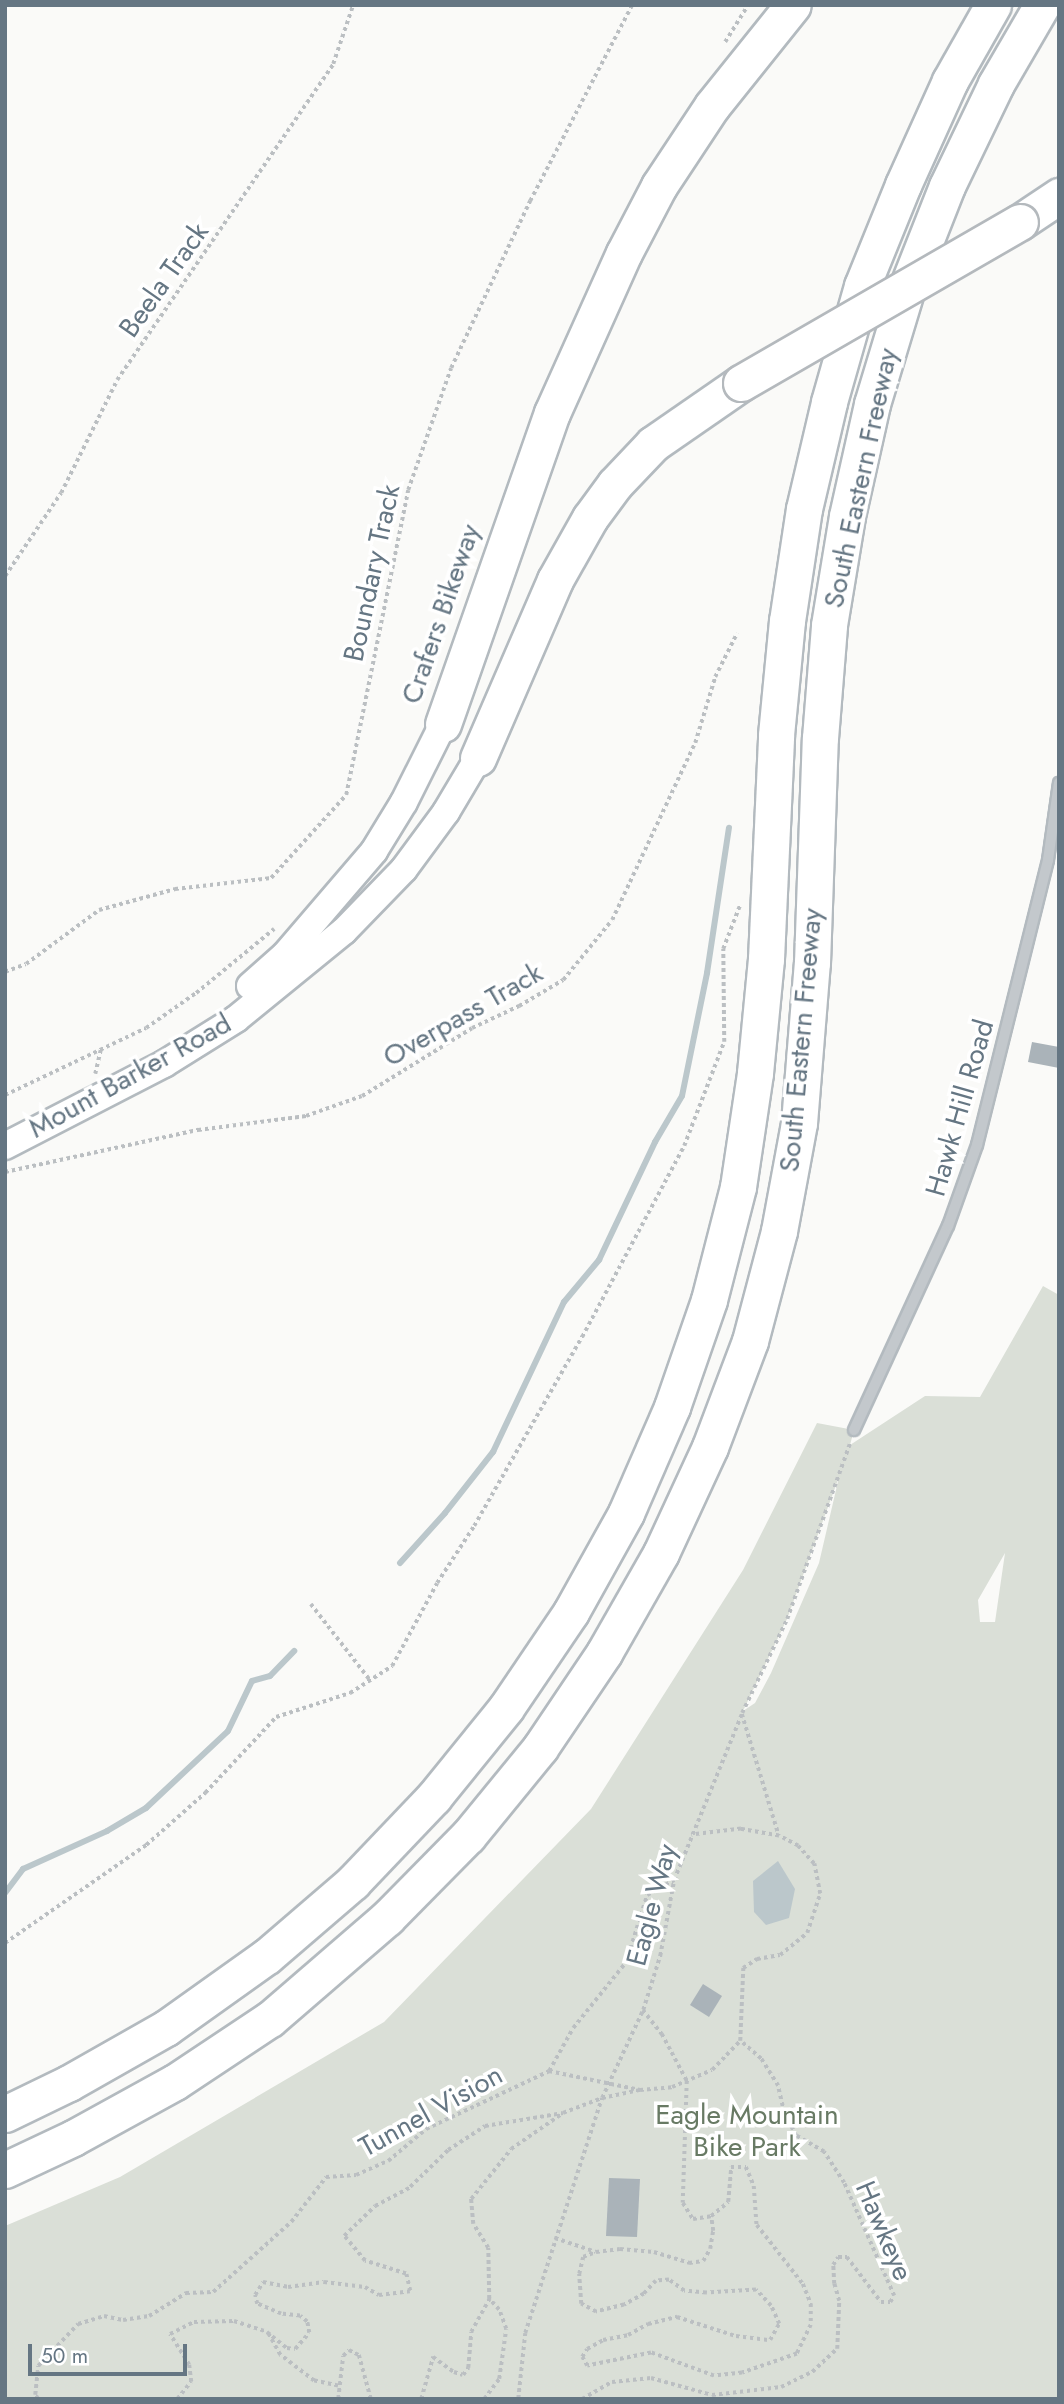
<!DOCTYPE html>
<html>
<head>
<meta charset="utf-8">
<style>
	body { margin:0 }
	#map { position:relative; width:1064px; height:2404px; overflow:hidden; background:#fafaf8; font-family:Jost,sans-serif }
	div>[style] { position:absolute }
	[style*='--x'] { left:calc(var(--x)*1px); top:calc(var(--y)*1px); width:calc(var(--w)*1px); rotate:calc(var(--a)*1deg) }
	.green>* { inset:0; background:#dadfd7 }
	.water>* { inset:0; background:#bbc7cb }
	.stream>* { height:6px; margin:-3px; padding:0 3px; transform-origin:3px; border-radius:3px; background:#bbc7cb }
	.building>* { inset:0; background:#aab3b9 }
	.path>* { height:3.5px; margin-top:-1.75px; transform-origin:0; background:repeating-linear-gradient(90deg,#bbbfc2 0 3.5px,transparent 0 7px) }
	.roads { filter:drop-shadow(2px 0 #b3babf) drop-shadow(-2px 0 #b3babf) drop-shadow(0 2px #b3babf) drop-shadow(0 -2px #b3babf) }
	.lane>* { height:10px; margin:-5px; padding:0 5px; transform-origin:5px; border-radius:5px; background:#c3c8cc }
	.secondary>* { height:26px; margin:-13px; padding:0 13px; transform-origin:13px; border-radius:13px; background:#fff }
	.highway>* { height:35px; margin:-17.5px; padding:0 17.5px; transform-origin:17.5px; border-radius:17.5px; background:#fff }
	.bridges { filter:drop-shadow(2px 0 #b4b9bd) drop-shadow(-2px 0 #b4b9bd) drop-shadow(0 2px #b4b9bd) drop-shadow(0 -2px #b4b9bd) }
	.highway-bridge>* { height:35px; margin:-17.5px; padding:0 17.5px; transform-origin:17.5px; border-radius:17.5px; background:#fff }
	span { translate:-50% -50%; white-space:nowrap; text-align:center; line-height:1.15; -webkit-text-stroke:7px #fff; paint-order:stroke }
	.street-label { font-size:28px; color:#657683 }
	.park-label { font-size:28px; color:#687a64 }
	.frame { position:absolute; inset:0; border:7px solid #657683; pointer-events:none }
	.scale { position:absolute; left:28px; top:2344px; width:159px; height:32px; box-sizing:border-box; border:4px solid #657683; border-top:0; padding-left:9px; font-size:21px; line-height:24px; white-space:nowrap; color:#657683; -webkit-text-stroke:5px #fff; paint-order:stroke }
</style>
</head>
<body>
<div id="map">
	<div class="green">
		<div style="clip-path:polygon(evenodd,1043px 1286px,1059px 1295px,1059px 2399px,5px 2399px,5px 2226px,120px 2177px,384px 2022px,591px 1809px,743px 1570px,817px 1423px,854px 1430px,850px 1445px,925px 1396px,980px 1397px,1043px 1286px,839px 1477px,819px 1563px,771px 1673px,755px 1703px,743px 1711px,787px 1619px,839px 1477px,1043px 1286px,1005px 1553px,995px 1622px,980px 1622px,978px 1600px,1005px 1553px)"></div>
	</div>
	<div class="water">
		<div style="clip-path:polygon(778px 1861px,795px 1889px,789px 1918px,766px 1925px,754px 1912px,753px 1881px)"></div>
	</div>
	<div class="stream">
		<div style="--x:400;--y:1563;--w:67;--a:-48"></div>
		<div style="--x:445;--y:1513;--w:78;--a:-51.8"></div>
		<div style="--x:493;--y:1452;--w:166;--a:-64.7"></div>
		<div style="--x:564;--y:1302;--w:55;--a:-50.2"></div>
		<div style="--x:599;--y:1260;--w:131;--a:-64.6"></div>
		<div style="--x:655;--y:1142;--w:53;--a:-59.6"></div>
		<div style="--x:682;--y:1096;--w:126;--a:-78.5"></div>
		<div style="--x:707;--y:973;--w:147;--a:-81.4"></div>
		<div style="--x:5;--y:1893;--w:30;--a:-53"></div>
		<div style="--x:23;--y:1869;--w:92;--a:-24.3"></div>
		<div style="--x:107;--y:1831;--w:45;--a:-30.5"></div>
		<div style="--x:146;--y:1808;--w:112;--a:-43.2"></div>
		<div style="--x:228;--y:1731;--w:55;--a:-64.4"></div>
		<div style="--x:252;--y:1681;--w:19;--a:-16"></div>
		<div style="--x:270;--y:1676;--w:35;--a:-46"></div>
	</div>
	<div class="building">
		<div style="clip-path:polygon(1032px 1042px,1059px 1047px,1059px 1068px,1028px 1062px)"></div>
		<div style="clip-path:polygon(703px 1984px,722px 1996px,709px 2017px,690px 2005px)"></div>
		<div style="clip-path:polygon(609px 2178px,640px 2179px,637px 2237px,606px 2236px)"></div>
	</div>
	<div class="path">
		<div style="--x:725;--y:42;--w:44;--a:-58.1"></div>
		<div style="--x:5;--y:576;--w:100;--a:-56"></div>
		<div style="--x:61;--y:493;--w:126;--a:-63.6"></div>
		<div style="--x:117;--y:380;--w:383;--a:-55.6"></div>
		<div style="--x:333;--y:64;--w:62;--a:-71.3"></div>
		<div style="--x:5;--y:972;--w:22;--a:-21"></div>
		<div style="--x:26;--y:964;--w:91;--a:-36.5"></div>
		<div style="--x:99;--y:910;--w:79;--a:-15.4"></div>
		<div style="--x:175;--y:889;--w:97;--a:-6.5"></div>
		<div style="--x:271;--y:878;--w:112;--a:-47.9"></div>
		<div style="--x:346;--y:795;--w:311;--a:-78.5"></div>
		<div style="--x:408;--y:490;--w:129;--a:-70.6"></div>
		<div style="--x:451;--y:368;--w:185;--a:-64.7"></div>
		<div style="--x:530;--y:201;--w:221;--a:-62.5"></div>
		<div style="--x:95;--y:1074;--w:26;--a:-77"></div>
		<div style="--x:5;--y:1095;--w:156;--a:-25.4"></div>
		<div style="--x:146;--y:1028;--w:61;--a:-35"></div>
		<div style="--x:196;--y:993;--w:101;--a:-39.4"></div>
		<div style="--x:5;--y:1172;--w:198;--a:-12.3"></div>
		<div style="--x:198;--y:1130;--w:109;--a:-7.4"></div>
		<div style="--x:306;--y:1116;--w:59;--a:-19.7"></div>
		<div style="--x:362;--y:1096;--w:129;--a:-31.7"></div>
		<div style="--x:472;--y:1028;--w:52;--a:-25.1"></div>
		<div style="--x:519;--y:1006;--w:51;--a:-30.6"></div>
		<div style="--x:563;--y:980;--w:77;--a:-50.8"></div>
		<div style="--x:612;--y:920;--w:195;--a:-64.9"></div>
		<div style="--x:695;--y:743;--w:69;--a:-73.1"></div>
		<div style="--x:715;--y:677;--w:49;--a:-63.4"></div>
		<div style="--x:311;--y:1604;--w:96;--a:52.2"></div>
		<div style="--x:742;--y:1714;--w:127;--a:73.1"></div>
		<div style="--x:5;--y:1943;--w:172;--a:-34.8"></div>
		<div style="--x:146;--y:1845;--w:79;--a:-41.4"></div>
		<div style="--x:205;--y:1793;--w:104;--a:-46.9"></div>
		<div style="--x:276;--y:1717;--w:78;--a:-18"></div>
		<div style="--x:350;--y:1693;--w:50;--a:-32.7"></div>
		<div style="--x:392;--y:1666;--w:94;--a:-61.5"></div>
		<div style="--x:437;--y:1583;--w:68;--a:-57"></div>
		<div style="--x:474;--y:1526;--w:218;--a:-60.3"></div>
		<div style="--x:582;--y:1337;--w:217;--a:-61.9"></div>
		<div style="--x:684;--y:1146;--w:111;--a:-69"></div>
		<div style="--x:724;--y:1042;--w:93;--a:-90.6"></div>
		<div style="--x:723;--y:949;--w:47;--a:-68.9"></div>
		<div style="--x:643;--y:2010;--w:31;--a:52"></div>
		<div style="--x:662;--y:2034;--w:53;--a:62"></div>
		<div style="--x:687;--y:2081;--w:122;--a:91.9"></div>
		<div style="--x:683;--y:2203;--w:19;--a:58"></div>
		<div style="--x:693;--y:2219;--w:18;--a:-9"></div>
		<div style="--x:711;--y:2216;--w:22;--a:-39"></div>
		<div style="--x:728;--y:2202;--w:35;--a:-85"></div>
		<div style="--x:731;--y:2167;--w:15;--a:0"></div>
		<div style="--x:746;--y:2167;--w:21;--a:67"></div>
		<div style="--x:754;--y:2186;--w:39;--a:86"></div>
		<div style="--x:757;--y:2225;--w:75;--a:52.1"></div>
		<div style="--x:803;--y:2284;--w:22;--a:68"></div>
		<div style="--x:811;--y:2304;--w:21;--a:90"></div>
		<div style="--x:811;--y:2325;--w:32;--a:116"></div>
		<div style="--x:797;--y:2354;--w:58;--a:160.9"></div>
		<div style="--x:742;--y:2373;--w:28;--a:174"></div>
		<div style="--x:714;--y:2376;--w:67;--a:-159.9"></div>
		<div style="--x:651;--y:2353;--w:65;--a:168.5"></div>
		<div style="--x:587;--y:2366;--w:10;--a:-119"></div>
		<div style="--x:582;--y:2357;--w:9;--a:-58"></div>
		<div style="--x:587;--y:2349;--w:18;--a:-29"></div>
		<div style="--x:603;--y:2340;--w:25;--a:-11"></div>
		<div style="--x:628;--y:2335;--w:23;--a:-29"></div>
		<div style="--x:648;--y:2324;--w:30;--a:-14"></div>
		<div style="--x:677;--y:2317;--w:62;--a:17.9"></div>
		<div style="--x:736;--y:2336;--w:34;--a:7"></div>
		<div style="--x:770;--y:2340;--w:18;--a:-61"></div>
		<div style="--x:779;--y:2324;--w:20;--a:-114"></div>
		<div style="--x:771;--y:2306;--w:22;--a:-133"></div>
		<div style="--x:756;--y:2290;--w:50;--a:176.6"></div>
		<div style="--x:706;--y:2293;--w:22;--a:-175"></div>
		<div style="--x:684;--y:2291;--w:19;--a:-144"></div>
		<div style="--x:669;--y:2280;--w:13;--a:176"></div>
		<div style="--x:656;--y:2281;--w:18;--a:133"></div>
		<div style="--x:644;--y:2294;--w:23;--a:151"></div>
		<div style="--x:624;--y:2305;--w:29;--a:166"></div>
		<div style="--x:596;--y:2312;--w:17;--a:-152"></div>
		<div style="--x:581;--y:2304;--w:30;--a:-94"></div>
		<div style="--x:579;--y:2274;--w:17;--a:-77"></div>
		<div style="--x:583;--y:2257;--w:14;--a:-21"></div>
		<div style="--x:596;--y:2252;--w:24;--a:-7"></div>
		<div style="--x:620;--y:2249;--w:34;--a:5"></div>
		<div style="--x:654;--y:2252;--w:37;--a:17"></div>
		<div style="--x:689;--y:2263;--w:14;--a:-8"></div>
		<div style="--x:703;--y:2261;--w:14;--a:-60"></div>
		<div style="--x:710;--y:2249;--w:18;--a:-81"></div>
		<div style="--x:713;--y:2231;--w:15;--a:-98"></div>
		<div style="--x:549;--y:2071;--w:93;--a:11.8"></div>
		<div style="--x:640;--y:2090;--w:32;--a:-5"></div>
		<div style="--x:672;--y:2087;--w:43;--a:-23"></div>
		<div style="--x:712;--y:2070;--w:40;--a:-46"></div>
		<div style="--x:555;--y:2238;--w:43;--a:18.9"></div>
		<div style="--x:338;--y:2386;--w:25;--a:-168"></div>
		<div style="--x:314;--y:2381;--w:43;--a:-142.6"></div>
		<div style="--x:280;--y:2355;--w:26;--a:-119"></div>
		<div style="--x:267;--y:2332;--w:26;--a:39"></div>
		<div style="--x:287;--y:2348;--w:8;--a:7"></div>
		<div style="--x:295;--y:2349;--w:21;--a:-49"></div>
		<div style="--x:309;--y:2333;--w:11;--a:-100"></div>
		<div style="--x:307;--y:2322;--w:9;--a:-139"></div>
		<div style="--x:300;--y:2316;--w:19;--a:-174"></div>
		<div style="--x:281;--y:2314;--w:26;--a:-157"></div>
		<div style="--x:257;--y:2304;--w:9;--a:-103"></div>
		<div style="--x:255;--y:2295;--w:15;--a:-58"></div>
		<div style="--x:263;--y:2282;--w:25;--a:11"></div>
		<div style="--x:288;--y:2287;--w:36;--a:-8"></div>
		<div style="--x:324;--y:2282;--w:41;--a:7"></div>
		<div style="--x:365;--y:2287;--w:16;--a:30"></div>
		<div style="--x:379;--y:2295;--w:31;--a:-7"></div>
		<div style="--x:410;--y:2291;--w:17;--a:-103"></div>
		<div style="--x:406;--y:2274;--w:43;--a:-162.4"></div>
		<div style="--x:365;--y:2261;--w:33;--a:-130"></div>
		<div style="--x:344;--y:2236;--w:43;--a:-44.1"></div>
		<div style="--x:375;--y:2206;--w:40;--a:-28"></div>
		<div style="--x:410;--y:2187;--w:53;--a:-44.2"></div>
		<div style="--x:448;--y:2150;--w:44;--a:-33"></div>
		<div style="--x:485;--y:2126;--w:79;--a:-9.5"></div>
		<div style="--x:38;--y:2399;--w:5;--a:-127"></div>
		<div style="--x:35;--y:2395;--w:29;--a:-84"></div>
		<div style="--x:38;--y:2366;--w:58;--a:-46.4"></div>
		<div style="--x:78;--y:2324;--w:27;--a:-17"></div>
		<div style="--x:104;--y:2316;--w:19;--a:12"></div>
		<div style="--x:123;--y:2320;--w:26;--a:-9"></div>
		<div style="--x:149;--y:2316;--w:44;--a:-31.9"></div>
		<div style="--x:186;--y:2293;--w:27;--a:-2"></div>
		<div style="--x:213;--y:2292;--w:105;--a:-41.9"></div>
		<div style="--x:291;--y:2222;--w:57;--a:-52.1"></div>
		<div style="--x:326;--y:2177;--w:30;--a:-4"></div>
		<div style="--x:356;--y:2175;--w:35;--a:-24"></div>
		<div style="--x:388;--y:2161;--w:50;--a:-40.1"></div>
		<div style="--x:426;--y:2129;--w:136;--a:-25.2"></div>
		<div style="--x:549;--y:2071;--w:49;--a:-60.8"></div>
		<div style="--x:573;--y:2028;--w:85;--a:-51.2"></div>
		<div style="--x:626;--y:1962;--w:70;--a:-72.6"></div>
		<div style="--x:647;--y:1895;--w:31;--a:-29"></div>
		<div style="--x:177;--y:2399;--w:22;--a:-51"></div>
		<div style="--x:191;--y:2382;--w:17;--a:-97"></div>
		<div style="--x:189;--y:2365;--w:36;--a:-122"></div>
		<div style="--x:170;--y:2334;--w:27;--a:-27"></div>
		<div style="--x:194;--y:2322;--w:40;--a:-1.4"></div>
		<div style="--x:234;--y:2321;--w:35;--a:18"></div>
		<div style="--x:338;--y:2399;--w:43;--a:-83.4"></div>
		<div style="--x:343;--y:2356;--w:8;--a:-45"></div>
		<div style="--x:349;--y:2350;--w:11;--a:27"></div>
		<div style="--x:359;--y:2355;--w:46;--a:74.7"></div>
		<div style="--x:421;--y:2399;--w:44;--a:-74.1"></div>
		<div style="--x:433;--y:2357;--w:26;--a:36"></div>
		<div style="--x:454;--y:2372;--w:9;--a:18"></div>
		<div style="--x:463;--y:2375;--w:9;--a:-54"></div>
		<div style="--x:468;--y:2368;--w:36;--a:-85"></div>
		<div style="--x:471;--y:2332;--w:38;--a:-61"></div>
		<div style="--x:484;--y:2399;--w:25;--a:-53"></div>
		<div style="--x:499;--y:2379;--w:50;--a:-82"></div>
		<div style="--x:506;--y:2329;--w:20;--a:-110"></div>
		<div style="--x:499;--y:2310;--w:15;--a:-132"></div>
		<div style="--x:489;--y:2299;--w:51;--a:-91.1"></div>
		<div style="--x:488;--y:2248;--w:28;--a:-122"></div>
		<div style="--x:473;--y:2224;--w:25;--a:-95"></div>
		<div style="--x:471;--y:2199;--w:64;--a:-51.3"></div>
		<div style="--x:511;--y:2149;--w:63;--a:-34.7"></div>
		<div style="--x:563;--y:2113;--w:42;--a:-21"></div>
		<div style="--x:602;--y:2098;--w:39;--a:-12"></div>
		<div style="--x:518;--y:2399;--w:66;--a:-83.9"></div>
		<div style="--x:525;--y:2333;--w:247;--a:-71.9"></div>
		<div style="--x:602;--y:2098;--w:97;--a:-65"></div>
		<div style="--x:643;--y:2010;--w:57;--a:-72.5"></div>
		<div style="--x:660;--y:1956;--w:77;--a:-79.6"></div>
		<div style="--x:674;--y:1880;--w:180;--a:-67.8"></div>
		<div style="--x:742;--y:1713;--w:104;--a:-64.4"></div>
		<div style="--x:787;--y:1619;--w:187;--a:-70.3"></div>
		<div style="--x:582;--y:2399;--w:34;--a:-30"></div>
		<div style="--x:612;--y:2382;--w:39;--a:-6"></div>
		<div style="--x:651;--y:2378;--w:63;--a:15.6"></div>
		<div style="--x:712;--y:2395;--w:69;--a:-6.6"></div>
		<div style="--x:781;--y:2387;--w:34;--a:-26"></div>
		<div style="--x:812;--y:2372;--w:34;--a:-43"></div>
		<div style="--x:837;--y:2349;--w:48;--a:-87.6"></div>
		<div style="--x:839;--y:2301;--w:18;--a:-106"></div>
		<div style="--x:834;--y:2284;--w:19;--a:-93"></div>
		<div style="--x:833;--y:2265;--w:9;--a:-58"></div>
		<div style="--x:838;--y:2257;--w:9;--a:0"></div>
		<div style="--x:847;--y:2257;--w:56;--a:52.9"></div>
		<div style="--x:881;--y:2302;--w:9;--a:0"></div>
		<div style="--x:890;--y:2302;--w:7;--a:-56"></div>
		<div style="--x:894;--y:2296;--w:124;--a:-113.9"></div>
		<div style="--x:844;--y:2183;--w:37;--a:-123"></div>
		<div style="--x:824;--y:2152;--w:32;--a:-150"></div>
		<div style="--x:796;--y:2136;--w:26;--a:-118"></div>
		<div style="--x:784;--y:2113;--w:28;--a:-103"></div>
		<div style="--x:778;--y:2086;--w:32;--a:-122"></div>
		<div style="--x:761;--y:2059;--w:28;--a:-139"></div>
		<div style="--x:740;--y:2041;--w:73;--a:-87.6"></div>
		<div style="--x:743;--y:1968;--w:17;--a:-33"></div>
		<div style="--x:757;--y:1959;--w:23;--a:-10"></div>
		<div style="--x:780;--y:1955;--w:35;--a:-39"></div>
		<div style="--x:807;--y:1933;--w:41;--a:-71.6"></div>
		<div style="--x:820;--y:1894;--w:31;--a:-101"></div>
		<div style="--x:814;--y:1864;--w:24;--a:-132"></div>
		<div style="--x:798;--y:1846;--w:21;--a:-152"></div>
		<div style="--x:779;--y:1836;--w:39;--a:-170"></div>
		<div style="--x:741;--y:1829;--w:50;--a:173.2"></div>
	</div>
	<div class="roads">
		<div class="lane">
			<div style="--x:854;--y:1430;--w:225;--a:-65.3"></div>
			<div style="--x:948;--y:1226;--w:86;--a:-70.3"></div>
			<div style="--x:977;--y:1145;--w:294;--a:-76"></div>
			<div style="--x:1048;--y:860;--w:78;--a:-81.9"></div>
		</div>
		<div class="secondary">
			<div style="--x:250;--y:986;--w:47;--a:-41.5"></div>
			<div style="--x:285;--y:955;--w:137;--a:-49.4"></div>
			<div style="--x:374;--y:851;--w:57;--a:-58.5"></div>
			<div style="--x:404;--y:802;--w:87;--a:-63.4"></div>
			<div style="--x:5;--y:1146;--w:179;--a:-27.3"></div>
			<div style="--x:164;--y:1064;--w:85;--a:-32"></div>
			<div style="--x:236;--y:1019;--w:139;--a:-39.2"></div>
			<div style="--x:344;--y:931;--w:86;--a:-45.9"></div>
			<div style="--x:404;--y:869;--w:71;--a:-53.6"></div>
			<div style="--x:446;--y:812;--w:63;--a:-59.3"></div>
		</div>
		<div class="highway">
			<div style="--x:1020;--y:222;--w:47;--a:-33.7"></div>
			<div style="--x:443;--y:724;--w:330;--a:-70.7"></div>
			<div style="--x:552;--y:413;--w:175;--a:-65.8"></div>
			<div style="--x:624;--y:253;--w:76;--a:-62.4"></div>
			<div style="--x:659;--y:186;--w:96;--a:-56.5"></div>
			<div style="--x:712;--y:106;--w:129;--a:-51.3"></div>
			<div style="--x:478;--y:758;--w:194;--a:-66.6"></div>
			<div style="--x:555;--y:580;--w:71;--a:-60.6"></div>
			<div style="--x:590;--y:518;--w:42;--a:-53.7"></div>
			<div style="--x:615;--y:484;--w:55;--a:-46.5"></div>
			<div style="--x:653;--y:444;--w:107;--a:-34.7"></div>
			<div style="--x:5;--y:2114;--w:71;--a:-25.8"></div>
			<div style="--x:69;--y:2083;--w:112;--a:-29.6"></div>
			<div style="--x:166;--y:2028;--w:124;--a:-35.5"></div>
			<div style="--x:267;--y:1956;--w:113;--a:-40.7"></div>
			<div style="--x:353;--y:1882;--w:117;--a:-46.4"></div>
			<div style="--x:434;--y:1797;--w:114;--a:-51"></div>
			<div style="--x:506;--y:1708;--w:116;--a:-55.9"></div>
			<div style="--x:571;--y:1612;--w:113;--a:-60.9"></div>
			<div style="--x:626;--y:1513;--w:116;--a:-66.5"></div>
			<div style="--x:672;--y:1407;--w:113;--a:-70.9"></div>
			<div style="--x:709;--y:1300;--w:117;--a:-75.6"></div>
			<div style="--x:738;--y:1187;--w:115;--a:-81.5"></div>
			<div style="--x:755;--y:1073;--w:115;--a:-84.5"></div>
			<div style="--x:766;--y:959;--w:224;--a:-87.4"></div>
			<div style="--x:776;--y:735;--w:115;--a:-84.5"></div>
			<div style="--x:787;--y:621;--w:113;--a:-81.4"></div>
			<div style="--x:804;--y:509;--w:110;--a:-76.8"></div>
			<div style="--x:829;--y:402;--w:121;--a:-74.1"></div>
			<div style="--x:862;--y:286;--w:109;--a:-67.9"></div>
			<div style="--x:903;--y:185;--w:114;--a:-65.7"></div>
			<div style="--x:950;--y:81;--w:87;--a:-60.5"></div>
			<div style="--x:5;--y:2170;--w:75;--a:-25.2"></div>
			<div style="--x:73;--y:2138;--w:116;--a:-28.8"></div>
			<div style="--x:175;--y:2082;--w:114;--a:-33.6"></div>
			<div style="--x:270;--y:2019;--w:155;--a:-40.8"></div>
			<div style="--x:387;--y:1918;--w:115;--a:-45.4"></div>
			<div style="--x:468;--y:1836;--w:114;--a:-50.7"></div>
			<div style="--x:540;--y:1748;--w:115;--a:-56"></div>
			<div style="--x:604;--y:1653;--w:115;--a:-60.3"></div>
			<div style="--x:661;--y:1553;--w:117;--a:-65.2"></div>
			<div style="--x:710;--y:1447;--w:113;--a:-69.3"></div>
			<div style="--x:750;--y:1341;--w:114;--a:-75.2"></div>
			<div style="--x:779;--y:1231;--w:110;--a:-79.5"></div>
			<div style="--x:799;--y:1123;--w:161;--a:-85.4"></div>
			<div style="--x:812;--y:963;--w:225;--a:-88"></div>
			<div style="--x:820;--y:738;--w:113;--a:-85.4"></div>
			<div style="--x:829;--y:625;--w:110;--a:-80.6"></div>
			<div style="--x:847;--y:516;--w:115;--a:-77.4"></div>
			<div style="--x:872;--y:404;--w:124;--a:-73.2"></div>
			<div style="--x:908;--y:285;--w:106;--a:-68.5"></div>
			<div style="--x:947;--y:186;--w:113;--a:-64.3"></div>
			<div style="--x:996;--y:84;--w:91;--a:-59.8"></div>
		</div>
	</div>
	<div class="bridges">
		<div class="highway-bridge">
			<div style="--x:741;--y:383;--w:322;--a:-30"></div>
		</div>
	</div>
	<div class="street-label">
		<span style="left:164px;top:280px;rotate:-55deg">Beela Track</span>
		<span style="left:861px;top:478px;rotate:-78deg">South Eastern Freeway</span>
		<span style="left:372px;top:573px;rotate:-78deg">Boundary Track</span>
		<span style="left:441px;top:614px;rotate:-71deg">Crafers Bikeway</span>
		<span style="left:463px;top:1015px;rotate:-30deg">Overpass Track</span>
		<span style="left:801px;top:1040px;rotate:-85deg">South Eastern Freeway</span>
		<span style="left:130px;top:1076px;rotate:-29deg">Mount Barker Road</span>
		<span style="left:960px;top:1108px;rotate:-74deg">Hawk Hill Road</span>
		<span style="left:652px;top:1905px;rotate:-75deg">Eagle Way</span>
		<span style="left:431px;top:2111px;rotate:-29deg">Tunnel Vision</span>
		<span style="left:884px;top:2231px;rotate:67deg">Hawkeye</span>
	</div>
	<div class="park-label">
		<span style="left:747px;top:2131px">Eagle Mountain<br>Bike Park</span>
	</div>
	<div class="frame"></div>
	<div class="scale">50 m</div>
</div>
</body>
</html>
